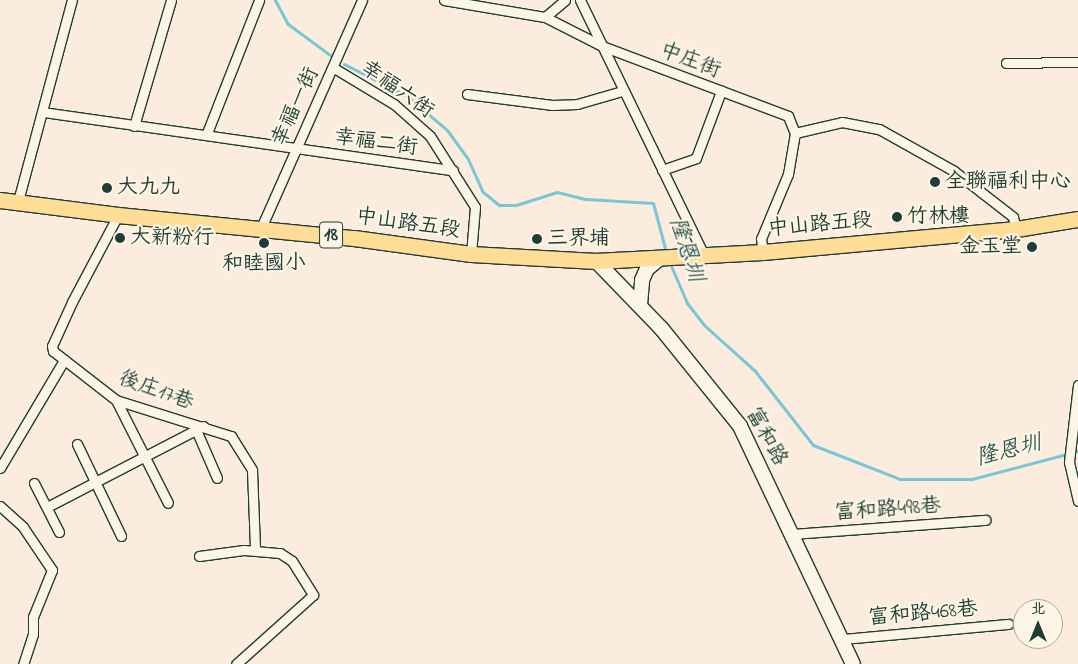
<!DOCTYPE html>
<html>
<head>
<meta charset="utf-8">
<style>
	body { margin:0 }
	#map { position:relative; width:1078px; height:664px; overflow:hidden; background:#fbecdd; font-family:"Indie Flower","LXGW WenKai TC",sans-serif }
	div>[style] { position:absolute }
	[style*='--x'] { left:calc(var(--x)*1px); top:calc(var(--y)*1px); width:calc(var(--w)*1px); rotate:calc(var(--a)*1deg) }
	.stream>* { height:3px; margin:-1.5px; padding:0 1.5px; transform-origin:1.5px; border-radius:1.5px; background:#78c7d5 }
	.roads { filter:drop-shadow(1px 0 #1f3d34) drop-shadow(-1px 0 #1f3d34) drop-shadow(0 1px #1f3d34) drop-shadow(0 -1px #1f3d34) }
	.street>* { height:9px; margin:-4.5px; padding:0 4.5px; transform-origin:4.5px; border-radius:4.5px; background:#fcf5e5 }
	.secondary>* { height:14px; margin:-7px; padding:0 7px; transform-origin:7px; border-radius:7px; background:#fcf5e5 }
	.primary>* { height:15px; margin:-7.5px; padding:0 7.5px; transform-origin:7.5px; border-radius:7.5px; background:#ffdd96 }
	.dots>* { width:14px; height:14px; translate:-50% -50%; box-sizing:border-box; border:2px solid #fcf5e5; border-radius:50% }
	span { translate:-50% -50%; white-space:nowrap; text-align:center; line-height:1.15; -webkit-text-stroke:4.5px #fcf5e5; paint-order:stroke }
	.shield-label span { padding:1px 4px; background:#fcf5e5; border:1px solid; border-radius:4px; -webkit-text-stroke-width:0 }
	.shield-label { font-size:20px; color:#1f3d34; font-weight:700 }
	.street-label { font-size:21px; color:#1f3d34 }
	.poi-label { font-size:21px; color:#1f3d34 }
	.left { translate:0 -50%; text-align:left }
	.right { translate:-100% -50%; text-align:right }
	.water-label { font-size:22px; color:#315954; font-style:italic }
	.north { position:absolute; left:1013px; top:599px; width:50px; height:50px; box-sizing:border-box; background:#fcf5e5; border:1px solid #a4ab9e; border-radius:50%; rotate:0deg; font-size:14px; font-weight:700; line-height:20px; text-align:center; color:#1f3d34 }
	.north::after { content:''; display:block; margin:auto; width:18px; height:22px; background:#1f3d34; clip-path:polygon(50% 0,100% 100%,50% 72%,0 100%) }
</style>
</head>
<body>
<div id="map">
	<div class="stream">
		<div style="--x:275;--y:0;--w:27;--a:62"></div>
		<div style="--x:288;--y:24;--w:57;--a:36.5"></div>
		<div style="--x:344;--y:64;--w:71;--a:26.9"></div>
		<div style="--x:407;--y:96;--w:52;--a:40.4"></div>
		<div style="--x:447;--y:130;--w:36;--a:54"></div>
		<div style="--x:468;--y:159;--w:36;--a:66"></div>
		<div style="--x:483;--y:192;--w:21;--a:39"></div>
		<div style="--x:499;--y:205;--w:17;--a:0"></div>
		<div style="--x:516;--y:205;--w:43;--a:-17.6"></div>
		<div style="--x:557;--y:192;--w:30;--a:14"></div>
		<div style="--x:586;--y:199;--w:67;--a:3.4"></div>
		<div style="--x:653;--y:203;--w:51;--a:75.1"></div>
		<div style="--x:669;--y:261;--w:46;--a:66.8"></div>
		<div style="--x:687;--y:303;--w:28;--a:52"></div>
		<div style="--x:704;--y:325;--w:69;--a:42"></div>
		<div style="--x:755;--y:371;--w:94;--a:51.9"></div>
		<div style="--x:813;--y:445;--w:93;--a:21.3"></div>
		<div style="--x:900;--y:479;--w:72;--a:0"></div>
		<div style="--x:972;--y:479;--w:110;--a:-14.8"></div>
	</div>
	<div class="roads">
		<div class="street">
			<div style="--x:444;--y:0;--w:102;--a:9.6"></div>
			<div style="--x:545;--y:17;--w:64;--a:27"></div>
			<div style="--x:602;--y:46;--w:199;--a:20.6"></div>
			<div style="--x:788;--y:116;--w:18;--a:68"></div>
			<div style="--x:795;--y:133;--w:42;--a:99.7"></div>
			<div style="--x:788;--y:174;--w:70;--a:112.6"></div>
			<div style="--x:761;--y:239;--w:13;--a:81"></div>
			<div style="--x:580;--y:0;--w:286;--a:64.1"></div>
			<div style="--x:545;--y:17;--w:26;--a:-40"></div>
			<div style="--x:1006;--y:63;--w:72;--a:-0.8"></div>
			<div style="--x:334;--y:68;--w:70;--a:31"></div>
			<div style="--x:394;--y:104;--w:48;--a:41.6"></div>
			<div style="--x:430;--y:136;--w:84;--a:57.6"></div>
			<div style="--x:475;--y:207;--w:47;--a:94.9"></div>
			<div style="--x:467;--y:94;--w:86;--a:7.4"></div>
			<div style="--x:552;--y:105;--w:25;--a:-2"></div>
			<div style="--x:577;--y:104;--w:47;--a:-16.1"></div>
			<div style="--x:43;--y:112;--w:414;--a:8.1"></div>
			<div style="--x:134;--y:126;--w:131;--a:-73.6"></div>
			<div style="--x:207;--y:133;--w:143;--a:-68.6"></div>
			<div style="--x:795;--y:133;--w:48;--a:-13.2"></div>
			<div style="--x:842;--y:122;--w:38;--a:11"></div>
			<div style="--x:879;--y:129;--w:86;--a:29.2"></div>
			<div style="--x:954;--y:171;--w:75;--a:37.9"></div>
			<div style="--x:1013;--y:217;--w:12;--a:76"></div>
			<div style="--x:662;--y:170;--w:36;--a:-19"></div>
			<div style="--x:696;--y:158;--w:72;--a:-69.5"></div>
			<div style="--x:18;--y:201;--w:208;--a:-75"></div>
			<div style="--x:118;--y:215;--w:98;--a:117.9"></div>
			<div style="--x:72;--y:302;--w:48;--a:114.4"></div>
			<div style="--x:52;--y:346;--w:5;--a:79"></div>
			<div style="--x:53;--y:351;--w:80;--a:37.9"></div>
			<div style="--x:116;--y:400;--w:121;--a:17.4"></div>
			<div style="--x:231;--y:436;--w:40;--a:58"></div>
			<div style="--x:252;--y:470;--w:79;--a:87.8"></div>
			<div style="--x:261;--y:228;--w:249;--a:-66.1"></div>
			<div style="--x:1078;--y:385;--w:78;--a:96.7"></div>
			<div style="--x:1069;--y:462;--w:40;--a:77"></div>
			<div style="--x:116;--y:400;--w:115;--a:63.2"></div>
			<div style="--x:197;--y:432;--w:50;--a:66.5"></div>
			<div style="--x:77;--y:444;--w:102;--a:64.4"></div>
			<div style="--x:0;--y:468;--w:126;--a:-59.3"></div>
			<div style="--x:34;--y:483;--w:55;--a:63"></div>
			<div style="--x:0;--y:506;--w:31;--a:42"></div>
			<div style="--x:23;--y:527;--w:52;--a:56"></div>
			<div style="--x:52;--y:570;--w:51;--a:112"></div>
			<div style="--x:33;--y:617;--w:17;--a:90"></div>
			<div style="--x:33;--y:634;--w:32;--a:108"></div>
			<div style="--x:47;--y:507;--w:176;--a:-27.4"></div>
			<div style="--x:793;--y:534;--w:193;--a:-4.2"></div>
			<div style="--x:199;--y:556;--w:45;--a:-7.6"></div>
			<div style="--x:244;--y:550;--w:36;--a:5"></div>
			<div style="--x:280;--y:553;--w:14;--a:34"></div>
			<div style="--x:292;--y:561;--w:40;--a:58"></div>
			<div style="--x:313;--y:595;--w:103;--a:138.1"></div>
			<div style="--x:842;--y:639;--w:167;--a:-5.2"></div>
		</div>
		<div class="secondary">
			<div style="--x:596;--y:261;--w:93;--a:45.9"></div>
			<div style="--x:661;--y:328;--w:126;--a:51.1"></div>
			<div style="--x:740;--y:426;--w:263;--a:64.6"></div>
			<div style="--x:640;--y:305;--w:25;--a:-85"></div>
			<div style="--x:642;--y:280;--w:12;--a:-66"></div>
			<div style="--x:647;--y:269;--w:16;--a:-40"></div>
		</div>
		<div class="primary">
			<div style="--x:0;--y:200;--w:119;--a:7.2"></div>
			<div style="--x:118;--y:215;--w:237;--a:5.6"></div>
			<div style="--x:354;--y:238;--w:118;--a:7.8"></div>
			<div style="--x:471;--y:254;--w:125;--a:3.2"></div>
			<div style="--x:596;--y:261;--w:167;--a:-3.1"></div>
			<div style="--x:763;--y:252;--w:254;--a:-5.2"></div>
			<div style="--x:1016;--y:229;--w:63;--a:-9.2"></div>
		</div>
	</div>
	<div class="dots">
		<div style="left:935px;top:182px;background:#1f3d34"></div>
		<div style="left:107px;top:188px;background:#1f3d34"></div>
		<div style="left:897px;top:217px;background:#1f3d34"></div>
		<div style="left:120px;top:238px;background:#1f3d34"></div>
		<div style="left:537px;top:239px;background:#1f3d34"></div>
		<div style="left:264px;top:243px;background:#1f3d34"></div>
		<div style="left:1032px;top:247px;background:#1f3d34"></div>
	</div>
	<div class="shield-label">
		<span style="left:331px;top:235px">18</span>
	</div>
	<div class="street-label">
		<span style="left:690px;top:61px;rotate:21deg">中庄街</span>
		<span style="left:397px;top:90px;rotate:35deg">幸福六街</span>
		<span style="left:296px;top:107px;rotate:-65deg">幸福一街</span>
		<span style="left:376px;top:143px;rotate:8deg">幸福二街</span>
		<span style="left:408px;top:224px;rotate:8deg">中山路五段</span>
		<span style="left:820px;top:225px;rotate:-5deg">中山路五段</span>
		<span style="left:156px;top:391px;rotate:20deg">後庄17巷</span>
		<span style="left:766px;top:437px;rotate:61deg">富和路</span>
		<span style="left:888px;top:510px;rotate:-4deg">富和路498巷</span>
		<span style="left:923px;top:614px;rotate:-5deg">富和路468巷</span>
	</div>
	<div class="poi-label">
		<span class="left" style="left:945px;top:182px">全聯福利中心</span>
		<span class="left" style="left:117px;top:188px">大九九</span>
		<span class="left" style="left:907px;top:217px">竹林樓</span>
		<span class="left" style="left:130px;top:238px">大新粉行</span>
		<span class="left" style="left:547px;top:239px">三界埔</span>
		<span class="right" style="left:1022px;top:247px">金玉堂</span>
		<span style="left:264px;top:264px">和睦國小</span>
	</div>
	<div class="water-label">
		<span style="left:685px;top:250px;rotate:72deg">隆恩圳</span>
		<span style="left:1009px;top:452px;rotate:-14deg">隆恩圳</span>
	</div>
	<div class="north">北</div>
</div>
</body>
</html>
